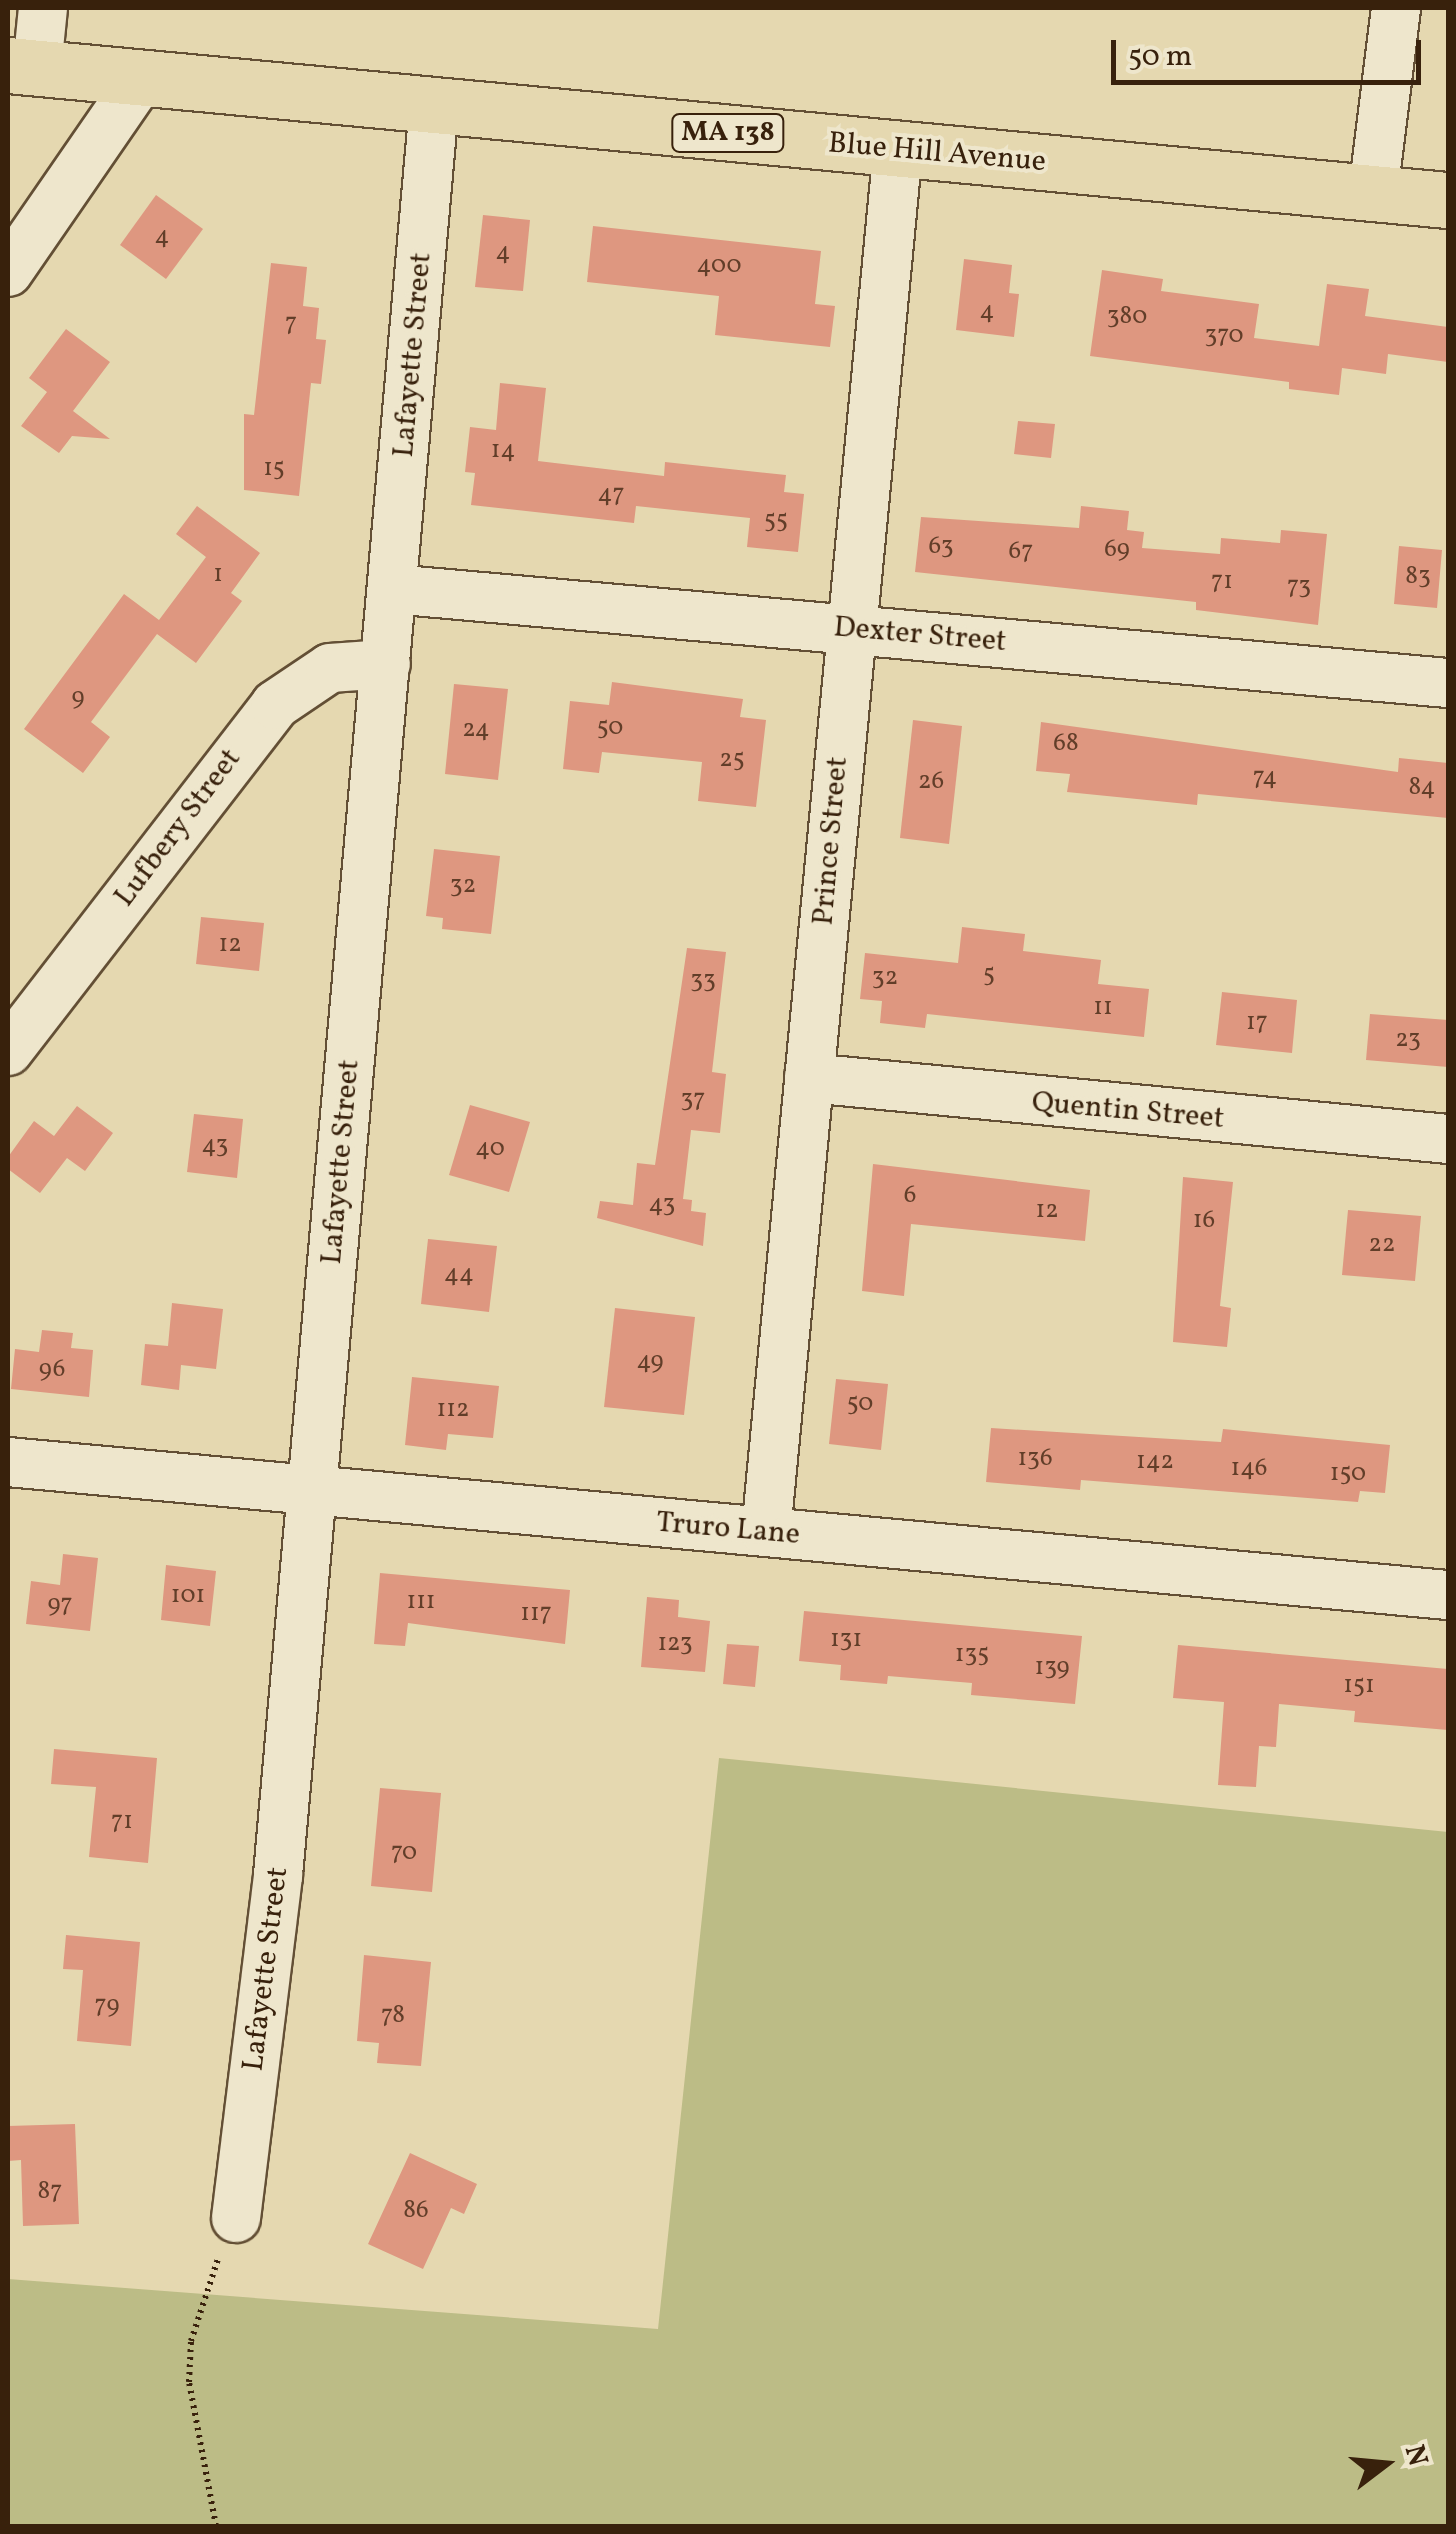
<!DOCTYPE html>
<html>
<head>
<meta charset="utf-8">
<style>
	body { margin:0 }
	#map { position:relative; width:1456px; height:2534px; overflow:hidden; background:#e5d8b0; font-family:Vollkorn,serif }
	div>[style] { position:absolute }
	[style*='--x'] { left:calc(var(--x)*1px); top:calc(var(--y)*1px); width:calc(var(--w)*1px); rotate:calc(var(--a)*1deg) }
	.green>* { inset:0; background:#bcbc86 }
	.building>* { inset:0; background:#de9780 }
	.path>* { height:6px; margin-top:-3px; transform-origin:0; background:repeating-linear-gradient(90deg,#38210c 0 2.5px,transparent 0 7.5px) }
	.roads { filter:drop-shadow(2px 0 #634f35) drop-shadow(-2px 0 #634f35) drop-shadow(0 2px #634f35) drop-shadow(0 -2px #634f35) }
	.minor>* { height:48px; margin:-24px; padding:0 24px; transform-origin:24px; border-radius:24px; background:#eee6cc }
	.trunk>* { height:55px; margin:-27.5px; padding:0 27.5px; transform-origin:27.5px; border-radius:27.5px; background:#e5d8b0 }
	span { translate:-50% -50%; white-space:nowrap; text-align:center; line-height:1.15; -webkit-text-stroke:8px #eee6cc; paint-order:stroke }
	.number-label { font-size:25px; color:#623e29 }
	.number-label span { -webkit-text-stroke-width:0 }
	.shield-label span { padding:2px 8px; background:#eee6cc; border:2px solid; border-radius:8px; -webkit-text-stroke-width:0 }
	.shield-label { font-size:28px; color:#38210c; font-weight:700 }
	.street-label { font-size:30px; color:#38210c }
	.frame { position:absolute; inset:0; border:10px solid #38210c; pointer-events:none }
	.north { position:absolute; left:1336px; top:2414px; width:100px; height:100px; -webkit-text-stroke:8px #eee6cc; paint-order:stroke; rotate:74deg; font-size:28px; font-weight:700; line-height:40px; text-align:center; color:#38210c }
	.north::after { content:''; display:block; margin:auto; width:35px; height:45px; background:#38210c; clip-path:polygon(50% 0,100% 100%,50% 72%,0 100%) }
	.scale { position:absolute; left:1111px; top:40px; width:310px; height:45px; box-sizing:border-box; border:5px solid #38210c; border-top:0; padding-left:12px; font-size:30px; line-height:35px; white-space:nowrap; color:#38210c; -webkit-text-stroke:8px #eee6cc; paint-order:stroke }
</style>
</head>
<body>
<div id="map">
	<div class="green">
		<div style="clip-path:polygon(719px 1758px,1448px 1832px,1448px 2526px,8px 2526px,8px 2279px,658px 2329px)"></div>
	</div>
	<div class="building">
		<div style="clip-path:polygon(156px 195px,203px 229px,166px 279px,120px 245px)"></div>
		<div style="clip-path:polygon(483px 215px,530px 220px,523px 291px,475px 287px)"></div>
		<div style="clip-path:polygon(593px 226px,821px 251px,815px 304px,835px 306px,830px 347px,715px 335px,719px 296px,587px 282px)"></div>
		<div style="clip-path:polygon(964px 259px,1012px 265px,1009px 293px,1019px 294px,1014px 337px,956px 330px)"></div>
		<div style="clip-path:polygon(271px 263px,307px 267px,303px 306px,319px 308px,316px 339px,326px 340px,321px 384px,311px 383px,299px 496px,244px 490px,244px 414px,254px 415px)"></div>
		<div style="clip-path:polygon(1102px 270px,1163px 279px,1161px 291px,1259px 304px,1254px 338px,1319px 346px,1327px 284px,1369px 289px,1365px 316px,1448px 327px,1448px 362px,1388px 354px,1386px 374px,1342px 368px,1339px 395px,1289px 389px,1289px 382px,1090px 356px)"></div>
		<div style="clip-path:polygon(66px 329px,110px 362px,73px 411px,110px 439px,72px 436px,59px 453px,21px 426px,47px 392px,29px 378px)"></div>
		<div style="clip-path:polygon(500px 383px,546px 388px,538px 461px,664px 476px,665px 462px,786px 475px,784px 492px,804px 494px,798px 552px,747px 547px,750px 518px,636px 506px,634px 523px,471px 505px,475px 473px,465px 472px,470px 427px,496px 430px)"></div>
		<div style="clip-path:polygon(1018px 421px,1055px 424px,1051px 458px,1014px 454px)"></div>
		<div style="clip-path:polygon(197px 506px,260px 553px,231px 593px,242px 601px,196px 663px,157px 634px,91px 722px,110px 737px,83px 773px,24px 729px,124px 594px,159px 620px,206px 557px,176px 534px)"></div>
		<div style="clip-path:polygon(1081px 506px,1129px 511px,1127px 530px,1144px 532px,1142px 548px,1220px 554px,1221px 538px,1280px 543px,1281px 530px,1327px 534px,1318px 625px,1196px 610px,1196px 602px,915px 572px,921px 517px,1079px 528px)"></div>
		<div style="clip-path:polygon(1399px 546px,1442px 550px,1437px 608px,1394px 604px)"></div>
		<div style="clip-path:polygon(612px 682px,743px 699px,740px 717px,766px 720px,756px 807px,698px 801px,702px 762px,602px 752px,599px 773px,563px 769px,570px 701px,609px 705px)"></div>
		<div style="clip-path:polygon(454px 684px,508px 689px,498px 780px,445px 774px)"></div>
		<div style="clip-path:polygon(913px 720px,962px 726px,949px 844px,900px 838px)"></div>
		<div style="clip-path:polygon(1041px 722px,1398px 772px,1399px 758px,1448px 763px,1448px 818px,1198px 794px,1197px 805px,1067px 792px,1070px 774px,1036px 771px)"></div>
		<div style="clip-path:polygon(434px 849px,500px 856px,491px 934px,442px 929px,443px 918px,426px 916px)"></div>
		<div style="clip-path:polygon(201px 917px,264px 923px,259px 971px,196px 964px)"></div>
		<div style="clip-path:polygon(962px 927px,1025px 934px,1023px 951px,1101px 960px,1098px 984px,1149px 989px,1144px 1037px,927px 1014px,925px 1028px,880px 1023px,882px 1001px,860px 999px,865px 953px,958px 963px)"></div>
		<div style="clip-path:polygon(687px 948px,726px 952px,712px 1072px,726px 1074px,720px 1133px,691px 1130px,683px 1199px,692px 1200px,691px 1211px,706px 1213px,703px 1246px,597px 1218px,600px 1201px,633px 1205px,637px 1163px,655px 1165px)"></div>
		<div style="clip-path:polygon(1222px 992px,1297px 1000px,1292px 1053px,1216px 1045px)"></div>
		<div style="clip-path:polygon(1370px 1014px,1448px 1020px,1448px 1067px,1366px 1060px)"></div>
		<div style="clip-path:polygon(470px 1105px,530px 1122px,509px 1192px,449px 1175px)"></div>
		<div style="clip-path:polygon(77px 1106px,113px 1133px,85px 1171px,67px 1158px,40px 1193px,8px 1169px,8px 1157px,34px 1121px,54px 1136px)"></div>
		<div style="clip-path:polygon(194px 1114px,243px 1119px,237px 1178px,187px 1172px)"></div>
		<div style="clip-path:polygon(873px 1164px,1090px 1190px,1085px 1241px,911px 1224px,904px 1296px,862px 1291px)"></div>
		<div style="clip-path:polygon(1183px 1177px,1233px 1182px,1220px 1306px,1231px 1308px,1227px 1347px,1173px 1342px)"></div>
		<div style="clip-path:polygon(1348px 1210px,1421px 1216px,1415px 1281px,1342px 1275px)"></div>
		<div style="clip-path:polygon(428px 1239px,497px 1246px,489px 1312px,421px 1304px)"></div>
		<div style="clip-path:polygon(172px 1303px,223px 1309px,216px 1369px,181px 1365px,179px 1390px,141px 1385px,145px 1344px,168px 1346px)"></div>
		<div style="clip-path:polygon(615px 1308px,695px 1317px,684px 1415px,604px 1407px)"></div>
		<div style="clip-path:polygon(42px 1330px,73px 1333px,71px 1348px,93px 1350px,89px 1397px,11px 1389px,15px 1349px,39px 1352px)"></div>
		<div style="clip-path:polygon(412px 1377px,499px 1386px,493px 1438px,448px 1434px,446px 1450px,405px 1445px)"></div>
		<div style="clip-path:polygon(836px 1379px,888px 1384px,881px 1450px,829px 1444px)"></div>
		<div style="clip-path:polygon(991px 1428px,1221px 1442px,1223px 1429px,1390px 1445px,1385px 1493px,1360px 1491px,1358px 1502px,1081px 1480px,1080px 1490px,986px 1482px)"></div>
		<div style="clip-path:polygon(63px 1554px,98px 1558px,90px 1631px,26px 1624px,31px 1581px,60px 1585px)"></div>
		<div style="clip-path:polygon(166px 1565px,216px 1571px,210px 1626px,161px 1620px)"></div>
		<div style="clip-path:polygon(380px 1573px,570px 1590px,565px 1644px,408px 1623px,405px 1646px,374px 1644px)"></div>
		<div style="clip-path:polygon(647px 1597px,679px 1600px,678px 1617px,710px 1621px,705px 1672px,641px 1667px)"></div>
		<div style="clip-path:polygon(804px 1611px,1082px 1636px,1075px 1704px,971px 1695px,972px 1683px,888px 1676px,887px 1684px,840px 1680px,841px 1665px,799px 1661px)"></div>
		<div style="clip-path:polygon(727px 1644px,759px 1646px,755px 1687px,723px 1684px)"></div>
		<div style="clip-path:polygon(1178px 1645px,1448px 1669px,1448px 1730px,1354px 1722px,1355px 1711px,1279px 1704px,1276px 1747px,1259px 1746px,1256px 1787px,1218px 1785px,1224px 1702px,1173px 1698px)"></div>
		<div style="clip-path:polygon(54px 1749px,157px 1758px,148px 1863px,89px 1857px,96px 1787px,51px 1784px)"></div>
		<div style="clip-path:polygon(380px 1788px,441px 1793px,432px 1892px,371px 1886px)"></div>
		<div style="clip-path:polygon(66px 1935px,140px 1942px,131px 2046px,77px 2041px,83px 1970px,63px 1969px)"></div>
		<div style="clip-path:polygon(364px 1955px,431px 1962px,421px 2066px,377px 2063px,379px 2043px,357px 2041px)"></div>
		<div style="clip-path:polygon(75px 2124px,79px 2224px,23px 2226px,21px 2160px,8px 2161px,8px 2126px)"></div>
		<div style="clip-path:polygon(410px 2153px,477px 2184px,464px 2214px,451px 2208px,423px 2269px,368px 2244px)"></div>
	</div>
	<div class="path">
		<div style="--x:216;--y:2526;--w:147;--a:-100.6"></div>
		<div style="--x:189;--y:2382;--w:41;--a:-87.2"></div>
		<div style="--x:191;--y:2341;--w:89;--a:-71.8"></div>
	</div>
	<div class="roads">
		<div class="minor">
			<div style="--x:37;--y:68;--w:60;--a:-84.3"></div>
			<div style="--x:1373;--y:193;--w:186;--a:-82.9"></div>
			<div style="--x:8;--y:272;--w:236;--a:-55.4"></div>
			<div style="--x:392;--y:589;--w:1060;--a:5.09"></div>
			<div style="--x:8;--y:1051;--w:437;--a:-52.3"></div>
			<div style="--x:275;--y:705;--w:66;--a:-33.9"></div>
			<div style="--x:330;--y:668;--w:56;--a:-4.1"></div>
			<div style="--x:809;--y:1078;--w:642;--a:5.45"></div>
			<div style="--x:8;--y:1462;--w:1446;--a:5.28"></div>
			<div style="--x:766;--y:1532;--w:1389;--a:-84.55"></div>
			<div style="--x:236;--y:2218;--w:346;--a:-83"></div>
			<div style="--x:278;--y:1875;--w:1777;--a:-84.96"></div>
		</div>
		<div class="trunk">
			<div style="--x:8;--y:65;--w:1446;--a:5.36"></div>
		</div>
	</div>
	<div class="number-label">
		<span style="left:162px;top:237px">4</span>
		<span style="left:503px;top:253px">4</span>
		<span style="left:719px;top:266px">400</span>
		<span style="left:987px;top:312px">4</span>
		<span style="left:1127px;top:317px">380</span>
		<span style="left:291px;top:324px">7</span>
		<span style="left:1224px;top:336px">370</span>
		<span style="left:503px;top:451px">14</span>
		<span style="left:274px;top:469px">15</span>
		<span style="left:611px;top:495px">47</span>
		<span style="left:776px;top:521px">55</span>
		<span style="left:941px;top:547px">63</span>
		<span style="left:1117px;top:550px">69</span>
		<span style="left:1021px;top:552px">67</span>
		<span style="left:218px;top:575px">1</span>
		<span style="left:1418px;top:577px">83</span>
		<span style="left:1222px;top:582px">71</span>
		<span style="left:1299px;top:587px">73</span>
		<span style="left:78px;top:698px">9</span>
		<span style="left:610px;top:728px">50</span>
		<span style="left:476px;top:730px">24</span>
		<span style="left:1066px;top:744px">68</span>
		<span style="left:732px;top:760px">25</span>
		<span style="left:1265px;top:778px">74</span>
		<span style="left:931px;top:782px">26</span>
		<span style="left:1422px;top:788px">84</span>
		<span style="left:463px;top:886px">32</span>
		<span style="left:230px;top:945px">12</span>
		<span style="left:989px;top:975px">5</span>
		<span style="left:885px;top:978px">32</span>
		<span style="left:703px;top:981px">33</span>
		<span style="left:1103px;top:1008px">11</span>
		<span style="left:1257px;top:1023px">17</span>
		<span style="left:1408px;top:1040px">23</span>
		<span style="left:693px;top:1100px">37</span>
		<span style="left:215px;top:1146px">43</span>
		<span style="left:490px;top:1149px">40</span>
		<span style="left:910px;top:1196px">6</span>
		<span style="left:662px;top:1205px">43</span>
		<span style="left:1047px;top:1211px">12</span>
		<span style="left:1204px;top:1221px">16</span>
		<span style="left:1382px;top:1245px">22</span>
		<span style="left:459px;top:1275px">44</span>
		<span style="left:650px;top:1362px">49</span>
		<span style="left:52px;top:1370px">96</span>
		<span style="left:860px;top:1404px">50</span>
		<span style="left:453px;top:1410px">112</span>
		<span style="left:1035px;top:1459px">136</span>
		<span style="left:1155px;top:1462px">142</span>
		<span style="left:1249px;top:1469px">146</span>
		<span style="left:1348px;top:1474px">150</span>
		<span style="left:188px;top:1596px">101</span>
		<span style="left:421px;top:1602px">111</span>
		<span style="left:60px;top:1605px">97</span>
		<span style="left:536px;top:1614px">117</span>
		<span style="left:846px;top:1640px">131</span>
		<span style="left:675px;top:1644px">123</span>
		<span style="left:972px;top:1655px">135</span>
		<span style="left:1052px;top:1668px">139</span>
		<span style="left:1359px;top:1686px">151</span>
		<span style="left:122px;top:1822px">71</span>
		<span style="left:404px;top:1853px">70</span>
		<span style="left:107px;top:2006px">79</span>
		<span style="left:393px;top:2016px">78</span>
		<span style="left:50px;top:2192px">87</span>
		<span style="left:416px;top:2211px">86</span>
	</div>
	<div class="shield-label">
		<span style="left:728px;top:133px">MA 138</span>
	</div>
	<div class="street-label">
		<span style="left:937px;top:153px;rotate:5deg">Blue Hill Avenue</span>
		<span style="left:413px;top:355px;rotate:-85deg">Lafayette Street</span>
		<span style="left:920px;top:635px;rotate:5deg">Dexter Street</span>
		<span style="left:178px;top:828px;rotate:-53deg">Lufbery Street</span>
		<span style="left:831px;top:841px;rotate:-85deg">Prince Street</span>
		<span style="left:1128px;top:1111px;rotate:5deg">Quentin Street</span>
		<span style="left:341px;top:1162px;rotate:-85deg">Lafayette Street</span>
		<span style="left:728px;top:1529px;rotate:5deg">Truro Lane</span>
		<span style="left:266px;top:1969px;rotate:-83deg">Lafayette Street</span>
	</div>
	<div class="frame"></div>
	<div class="north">N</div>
	<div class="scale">50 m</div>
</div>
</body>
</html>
